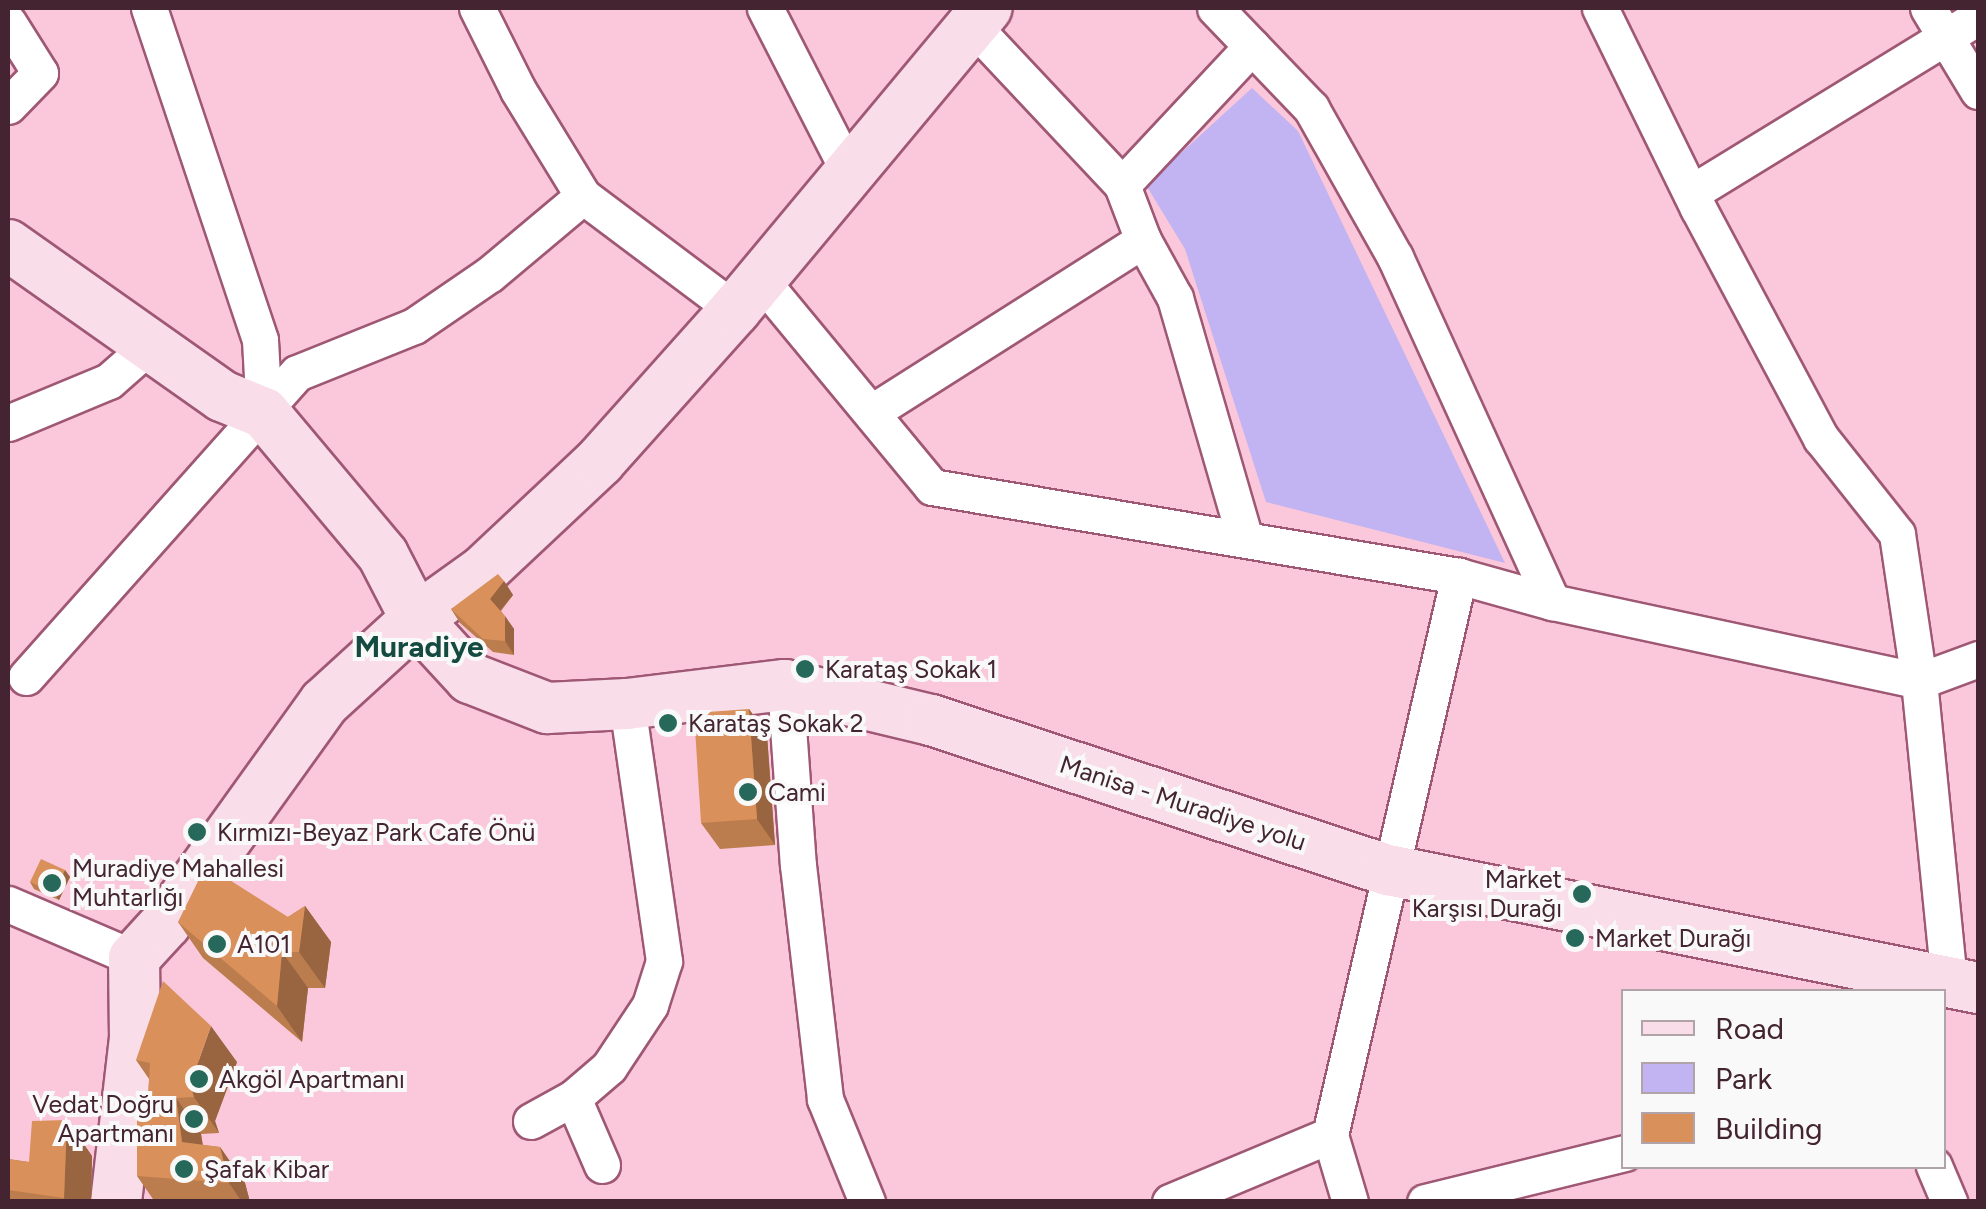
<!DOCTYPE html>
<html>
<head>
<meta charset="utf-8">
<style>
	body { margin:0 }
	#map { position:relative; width:1986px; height:1209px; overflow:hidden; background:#fac8da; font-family:Figtree,sans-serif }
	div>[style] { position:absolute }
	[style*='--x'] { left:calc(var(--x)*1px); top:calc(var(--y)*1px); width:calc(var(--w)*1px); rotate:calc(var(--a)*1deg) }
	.green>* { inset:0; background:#c2b3f2 }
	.roads { filter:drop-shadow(2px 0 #9f5874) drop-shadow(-2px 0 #9f5874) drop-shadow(0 2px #9f5874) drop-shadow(0 -2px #9f5874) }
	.street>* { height:35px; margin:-17.5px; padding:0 17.5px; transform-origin:17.5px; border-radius:17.5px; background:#fff }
	.secondary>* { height:50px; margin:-25px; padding:0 25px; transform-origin:25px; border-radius:25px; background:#f9dee9 }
	.wall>* { inset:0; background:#bb7c4e }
	.shaded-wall>* { inset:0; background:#986540 }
	.building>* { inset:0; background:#d9905b }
	.dots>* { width:28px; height:28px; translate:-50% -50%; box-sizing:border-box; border:5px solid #f9f9f9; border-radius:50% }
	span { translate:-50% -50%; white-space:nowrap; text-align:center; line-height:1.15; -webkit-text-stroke:8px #f9f9f9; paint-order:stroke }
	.poi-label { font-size:25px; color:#432430 }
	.left { translate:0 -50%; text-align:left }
	.right { translate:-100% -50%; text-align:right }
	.street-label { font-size:25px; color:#432430 }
	.quarter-label { font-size:30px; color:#144a3f; font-weight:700 }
	.frame { position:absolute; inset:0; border:10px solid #432430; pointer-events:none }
	.legend { position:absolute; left:1621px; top:989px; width:325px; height:180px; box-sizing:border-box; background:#f9f9f9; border:2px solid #b0a4a9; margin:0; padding:12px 18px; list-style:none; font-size:30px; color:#432430 }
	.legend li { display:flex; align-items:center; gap:20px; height:50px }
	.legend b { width:50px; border:2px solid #b0a4a9 }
</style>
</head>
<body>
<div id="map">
	<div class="green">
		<div style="clip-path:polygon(1252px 88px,1298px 131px,1505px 563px,1266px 502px,1185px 249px,1146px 185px)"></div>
	</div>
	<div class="roads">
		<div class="street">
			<div style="--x:149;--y:8;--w:350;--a:71.5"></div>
			<div style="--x:260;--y:340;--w:73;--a:86.9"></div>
			<div style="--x:477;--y:8;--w:92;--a:63.4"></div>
			<div style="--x:518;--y:90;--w:124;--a:58.5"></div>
			<div style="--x:583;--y:196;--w:190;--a:36.9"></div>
			<div style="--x:765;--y:8;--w:184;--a:62.9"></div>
			<div style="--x:1215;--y:8;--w:139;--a:46.2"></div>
			<div style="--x:1311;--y:108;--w:171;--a:60.6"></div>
			<div style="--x:1395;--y:257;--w:379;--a:65.5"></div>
			<div style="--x:1600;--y:8;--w:223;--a:63.9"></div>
			<div style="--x:1698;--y:208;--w:261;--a:61.9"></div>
			<div style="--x:1821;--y:438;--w:122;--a:51.6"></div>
			<div style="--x:1897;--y:534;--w:149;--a:81.5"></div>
			<div style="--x:1919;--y:681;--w:303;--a:84.3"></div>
			<div style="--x:1928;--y:8;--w:97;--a:58.9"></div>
			<div style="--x:8;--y:22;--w:60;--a:57.9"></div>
			<div style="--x:40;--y:73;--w:46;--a:134.1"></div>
			<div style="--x:971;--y:24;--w:221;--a:46.8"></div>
			<div style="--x:1122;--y:185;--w:59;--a:69.1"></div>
			<div style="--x:1143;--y:240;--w:66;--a:61.1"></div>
			<div style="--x:1175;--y:298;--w:251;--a:73.8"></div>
			<div style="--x:1122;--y:185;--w:190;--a:-46.9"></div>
			<div style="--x:1691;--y:193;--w:337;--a:-31.5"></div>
			<div style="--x:760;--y:279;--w:270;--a:50.4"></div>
			<div style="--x:932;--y:487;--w:534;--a:9.59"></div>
			<div style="--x:1459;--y:576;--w:97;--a:15.6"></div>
			<div style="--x:1552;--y:602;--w:375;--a:12.1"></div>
			<div style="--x:1919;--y:681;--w:63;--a:-20.4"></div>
			<div style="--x:872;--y:412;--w:321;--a:-32.4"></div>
			<div style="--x:8;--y:423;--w:109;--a:-22.6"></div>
			<div style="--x:109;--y:381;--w:55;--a:-41.3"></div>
			<div style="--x:26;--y:677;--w:407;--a:-48.3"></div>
			<div style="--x:297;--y:373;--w:126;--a:-21.9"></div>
			<div style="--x:414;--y:326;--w:92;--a:-34.4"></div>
			<div style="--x:490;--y:274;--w:121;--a:-40"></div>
			<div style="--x:785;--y:685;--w:180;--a:85.9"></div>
			<div style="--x:798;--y:865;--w:236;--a:83.4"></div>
			<div style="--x:825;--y:1099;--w:111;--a:67.8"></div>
			<div style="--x:8;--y:904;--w:137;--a:23.2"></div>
			<div style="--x:573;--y:1098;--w:73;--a:66.6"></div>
			<div style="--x:531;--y:1121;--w:48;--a:-28.7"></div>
			<div style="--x:573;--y:1098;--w:48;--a:-40.7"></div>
			<div style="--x:609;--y:1067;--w:74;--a:-56.5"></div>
			<div style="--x:650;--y:1005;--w:46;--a:-72.3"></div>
			<div style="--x:664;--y:961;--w:260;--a:-98.2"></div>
			<div style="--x:1934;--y:1166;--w:39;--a:67"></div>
			<div style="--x:1170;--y:1202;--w:173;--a:-22.7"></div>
			<div style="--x:1350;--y:1202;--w:70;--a:-106.6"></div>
			<div style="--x:1330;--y:1135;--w:574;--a:-77.01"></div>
			<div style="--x:1425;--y:1202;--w:205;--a:-13.8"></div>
		</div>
		<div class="secondary">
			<div style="--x:8;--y:245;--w:262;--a:35.2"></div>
			<div style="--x:222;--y:396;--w:45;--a:22"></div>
			<div style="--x:264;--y:413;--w:185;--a:50"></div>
			<div style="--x:383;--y:555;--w:72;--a:62.7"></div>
			<div style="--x:416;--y:619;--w:80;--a:47.5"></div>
			<div style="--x:470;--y:678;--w:83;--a:21.3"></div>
			<div style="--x:547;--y:708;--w:80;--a:-2.9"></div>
			<div style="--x:627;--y:704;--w:159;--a:-6.9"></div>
			<div style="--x:785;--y:685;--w:150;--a:13.5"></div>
			<div style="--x:931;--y:720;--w:481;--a:18.2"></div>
			<div style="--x:1388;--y:870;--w:602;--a:11.31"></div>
			<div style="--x:116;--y:1202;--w:164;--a:-83.4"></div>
			<div style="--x:135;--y:1039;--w:81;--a:-90.7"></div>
			<div style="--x:134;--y:958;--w:47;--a:-47.6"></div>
			<div style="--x:166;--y:923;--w:271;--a:-54.3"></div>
			<div style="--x:324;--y:703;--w:125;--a:-42.4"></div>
			<div style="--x:416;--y:619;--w:81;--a:-35.5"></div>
			<div style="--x:482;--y:572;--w:162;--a:-43.2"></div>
			<div style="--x:600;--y:461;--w:203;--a:-48.2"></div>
			<div style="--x:735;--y:310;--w:393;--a:-50.2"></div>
		</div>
	</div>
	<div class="wall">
		<div style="clip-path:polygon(504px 581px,513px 595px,501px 611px,514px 629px,514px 655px,493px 652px,460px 623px,451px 609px)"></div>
		<div style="clip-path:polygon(749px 709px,767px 735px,775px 845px,720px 849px,701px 823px)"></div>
		<div style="clip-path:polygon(65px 870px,70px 877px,59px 900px,34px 889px,30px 882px)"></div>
		<div style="clip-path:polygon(305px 906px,331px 942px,325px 988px,308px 988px,302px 1042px,203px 958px,178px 922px,288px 917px)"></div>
		<div style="clip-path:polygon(136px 1060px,237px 1062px,215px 1121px,219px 1133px,201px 1134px,203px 1145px,220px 1147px,245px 1183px,250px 1202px,155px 1202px,137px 1176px,147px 1119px,149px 1079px)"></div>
		<div style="clip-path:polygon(67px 1120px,92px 1156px,91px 1202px,8px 1202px,8px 1159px,29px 1162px)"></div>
	</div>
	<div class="shaded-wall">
		<div style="clip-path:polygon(504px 581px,513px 595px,499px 612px,490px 599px)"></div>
		<div style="clip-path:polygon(505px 616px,514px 629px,514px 655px,505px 641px)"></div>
		<div style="clip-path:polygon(749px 709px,767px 735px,775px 845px,757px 819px)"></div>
		<div style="clip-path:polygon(65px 870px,70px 877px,59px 900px,54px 893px)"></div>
		<div style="clip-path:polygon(305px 906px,331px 942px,325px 988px,299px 952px)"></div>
		<div style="clip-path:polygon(282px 952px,308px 988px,302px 1042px,277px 1006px)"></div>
		<div style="clip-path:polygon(211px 1026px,237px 1062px,215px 1121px,219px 1133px,194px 1097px,190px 1085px)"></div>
		<div style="clip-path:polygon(176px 1098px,201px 1134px,207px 1178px,182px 1142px)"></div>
		<div style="clip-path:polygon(67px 1120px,92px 1156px,91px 1202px,67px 1202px,64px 1198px)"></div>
		<div style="clip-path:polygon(220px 1147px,245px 1183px,250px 1202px,242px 1202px,229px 1183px)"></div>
	</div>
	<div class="building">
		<div style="clip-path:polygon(498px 574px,504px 581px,490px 599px,505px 616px,505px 641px,483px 639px,451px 609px)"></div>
		<div style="clip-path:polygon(749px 709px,757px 819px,701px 823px,694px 713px)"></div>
		<div style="clip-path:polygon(41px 859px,65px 870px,54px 893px,30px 882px)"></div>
		<div style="clip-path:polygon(206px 865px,288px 917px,305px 906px,299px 952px,282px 952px,277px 1006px,178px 922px)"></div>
		<div style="clip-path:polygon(163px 981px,211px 1026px,190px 1085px,194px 1097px,176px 1098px,182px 1142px,220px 1147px,229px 1183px,137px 1176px,137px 1118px,147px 1119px,150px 1063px,136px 1060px)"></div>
		<div style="clip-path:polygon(67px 1120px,64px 1198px,8px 1190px,8px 1159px,29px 1162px,32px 1121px)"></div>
	</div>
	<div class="dots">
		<div style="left:805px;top:669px;background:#26695a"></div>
		<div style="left:668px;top:723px;background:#26695a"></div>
		<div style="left:748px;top:792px;background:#26695a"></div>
		<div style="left:197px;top:832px;background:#26695a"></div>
		<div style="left:52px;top:883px;background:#26695a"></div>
		<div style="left:1582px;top:894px;background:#26695a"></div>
		<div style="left:1575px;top:938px;background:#26695a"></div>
		<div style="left:217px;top:944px;background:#26695a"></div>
		<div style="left:199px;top:1079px;background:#26695a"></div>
		<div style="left:194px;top:1119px;background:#26695a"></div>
		<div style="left:184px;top:1169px;background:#26695a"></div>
	</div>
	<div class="poi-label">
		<span class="left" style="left:825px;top:669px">Karataş Sokak 1</span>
		<span class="left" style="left:688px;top:723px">Karataş Sokak 2</span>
		<span class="left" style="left:768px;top:792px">Cami</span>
		<span class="left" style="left:217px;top:832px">Kırmızı-Beyaz Park Cafe Önü</span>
		<span class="left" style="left:72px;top:883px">Muradiye Mahallesi<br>Muhtarlığı</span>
		<span class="right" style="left:1562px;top:894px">Market<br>Karşısı Durağı</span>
		<span class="left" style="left:1595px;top:938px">Market Durağı</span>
		<span class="left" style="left:237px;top:944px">A101</span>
		<span class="left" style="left:219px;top:1079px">Akgöl Apartmanı</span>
		<span class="right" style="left:174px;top:1119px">Vedat Doğru<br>Apartmanı</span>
		<span class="left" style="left:204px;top:1169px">Şafak Kibar</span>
	</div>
	<div class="street-label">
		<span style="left:1183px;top:803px;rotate:18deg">Manisa - Muradiye yolu</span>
	</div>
	<div class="quarter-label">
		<span style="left:419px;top:647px">Muradiye</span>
	</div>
	<div class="frame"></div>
	<ul class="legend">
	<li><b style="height:12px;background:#f9dee9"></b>Road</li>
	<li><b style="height:28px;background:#c2b3f2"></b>Park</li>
	<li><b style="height:28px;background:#d9905b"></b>Building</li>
	</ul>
</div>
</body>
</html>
